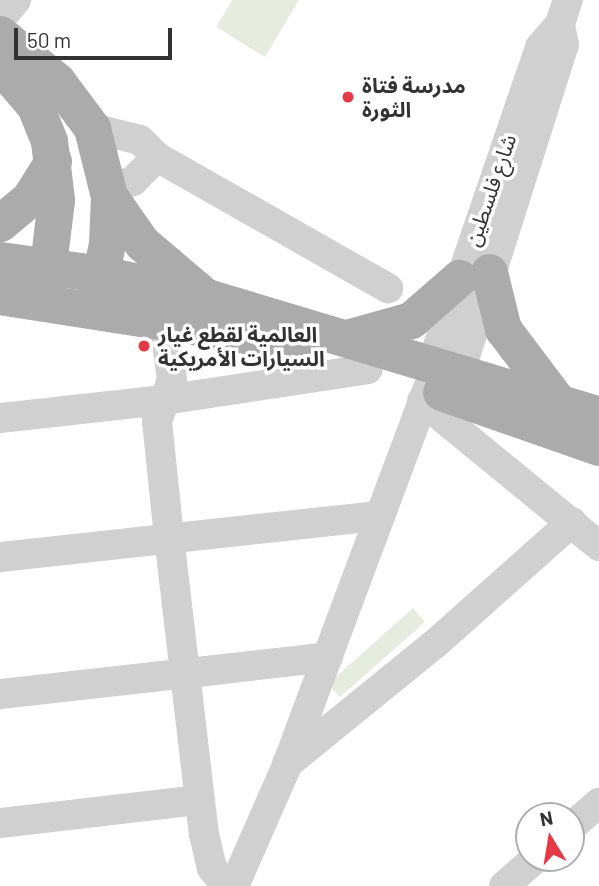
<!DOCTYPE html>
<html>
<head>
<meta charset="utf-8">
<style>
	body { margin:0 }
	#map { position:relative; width:599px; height:886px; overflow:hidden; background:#fff; font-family:Barlow,"Noto Sans Arabic",sans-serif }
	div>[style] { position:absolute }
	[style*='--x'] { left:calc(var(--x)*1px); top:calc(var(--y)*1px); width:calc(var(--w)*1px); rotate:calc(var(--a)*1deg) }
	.green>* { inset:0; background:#e6ecdf }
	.minor>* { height:30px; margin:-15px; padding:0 15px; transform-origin:15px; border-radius:15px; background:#d0d0d0 }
	.major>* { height:37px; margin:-18.5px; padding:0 18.5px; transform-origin:18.5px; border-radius:18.5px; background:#ababab }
	.dots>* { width:19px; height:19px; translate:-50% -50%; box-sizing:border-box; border:4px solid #fff; border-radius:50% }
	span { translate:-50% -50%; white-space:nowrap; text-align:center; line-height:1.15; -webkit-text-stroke:7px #fff; paint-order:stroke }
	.poi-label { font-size:21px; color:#333; font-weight:700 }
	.left { translate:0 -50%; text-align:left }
	.street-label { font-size:21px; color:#333 }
	.north { position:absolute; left:515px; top:802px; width:70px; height:70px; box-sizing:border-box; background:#fff; border:2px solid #adadad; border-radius:50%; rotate:349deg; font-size:19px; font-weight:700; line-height:28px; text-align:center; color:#333 }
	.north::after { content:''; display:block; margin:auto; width:24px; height:32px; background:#e63946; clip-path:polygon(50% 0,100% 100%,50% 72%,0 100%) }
	.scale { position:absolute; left:14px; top:28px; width:158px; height:32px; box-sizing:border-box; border:4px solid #333; border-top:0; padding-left:9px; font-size:21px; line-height:24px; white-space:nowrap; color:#333; -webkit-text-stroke:5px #fff; paint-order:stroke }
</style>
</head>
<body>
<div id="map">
	<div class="green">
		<div style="clip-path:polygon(232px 0,299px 0,265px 57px,216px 27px)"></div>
		<div style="clip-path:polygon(413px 608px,425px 622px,340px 697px,328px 684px)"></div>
	</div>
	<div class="minor">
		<div style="--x:0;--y:19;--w:25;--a:-50"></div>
		<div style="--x:92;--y:128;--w:49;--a:14"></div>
		<div style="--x:140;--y:140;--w:24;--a:45"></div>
		<div style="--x:157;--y:157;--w:266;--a:29.6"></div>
		<div style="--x:107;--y:189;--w:27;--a:-17"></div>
		<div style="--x:133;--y:181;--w:34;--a:-45"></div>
		<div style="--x:164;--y:321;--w:60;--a:82.3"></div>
		<div style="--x:172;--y:380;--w:44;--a:110.1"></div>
		<div style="--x:157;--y:421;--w:117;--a:84.1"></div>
		<div style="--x:169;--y:537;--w:299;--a:83.3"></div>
		<div style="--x:204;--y:834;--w:35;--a:77"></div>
		<div style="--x:212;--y:868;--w:23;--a:52"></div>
		<div style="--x:432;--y:363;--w:334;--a:-71.1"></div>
		<div style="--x:540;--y:47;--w:30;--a:-49"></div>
		<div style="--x:460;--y:372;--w:343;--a:-72.4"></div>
		<div style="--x:564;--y:45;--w:21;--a:-101"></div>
		<div style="--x:560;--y:24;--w:25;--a:-72"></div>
		<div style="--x:422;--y:401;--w:229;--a:39.3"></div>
		<div style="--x:0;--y:418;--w:165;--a:-6.3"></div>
		<div style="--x:164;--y:400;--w:206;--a:-8.6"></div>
		<div style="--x:0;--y:557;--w:381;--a:-6.2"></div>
		<div style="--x:0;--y:694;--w:330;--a:-6.4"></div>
		<div style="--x:287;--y:764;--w:192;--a:-39.1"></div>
		<div style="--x:436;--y:643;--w:182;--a:-41.7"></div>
		<div style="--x:0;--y:823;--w:201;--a:-6.6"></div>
		<div style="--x:571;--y:827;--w:37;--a:-41"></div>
		<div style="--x:234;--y:886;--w:132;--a:-66.3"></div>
		<div style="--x:287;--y:765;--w:403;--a:-69.5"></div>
		<div style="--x:504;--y:886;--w:43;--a:-41.2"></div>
	</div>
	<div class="major">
		<div style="--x:0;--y:34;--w:74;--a:39.5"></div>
		<div style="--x:57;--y:81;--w:59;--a:53.3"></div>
		<div style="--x:92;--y:128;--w:70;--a:76"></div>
		<div style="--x:109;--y:196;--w:48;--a:92.4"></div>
		<div style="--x:107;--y:244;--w:56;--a:102.3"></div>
		<div style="--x:0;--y:65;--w:54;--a:49.5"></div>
		<div style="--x:35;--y:106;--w:38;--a:68"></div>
		<div style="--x:49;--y:141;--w:59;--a:83.2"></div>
		<div style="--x:56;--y:200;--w:90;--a:97"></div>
		<div style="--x:109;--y:196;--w:57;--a:54.9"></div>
		<div style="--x:142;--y:243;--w:76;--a:40.2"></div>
		<div style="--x:0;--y:223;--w:38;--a:-40"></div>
		<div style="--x:29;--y:199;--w:45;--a:-57.7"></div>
		<div style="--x:0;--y:260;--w:103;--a:7.8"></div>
		<div style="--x:102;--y:274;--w:111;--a:12.5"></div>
		<div style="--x:210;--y:298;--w:406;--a:16.7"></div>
		<div style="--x:489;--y:272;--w:59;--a:76.2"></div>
		<div style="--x:503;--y:329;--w:91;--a:53"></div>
		<div style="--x:0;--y:296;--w:239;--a:8.9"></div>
		<div style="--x:236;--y:333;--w:65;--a:13.4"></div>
		<div style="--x:350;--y:337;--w:63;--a:-15.6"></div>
		<div style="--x:411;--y:320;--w:64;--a:-41.2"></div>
		<div style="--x:441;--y:392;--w:167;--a:19.2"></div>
	</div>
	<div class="dots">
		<div style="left:348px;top:97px;background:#e63946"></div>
		<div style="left:144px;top:346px;background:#e63946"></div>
	</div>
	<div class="poi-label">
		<span class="left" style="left:362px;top:97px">مدرسة فتاة<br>الثورة</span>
		<span class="left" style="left:158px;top:346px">العالمية لقطع غيار<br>السيارات الأمريكية</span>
	</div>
	<div class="street-label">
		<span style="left:490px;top:190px;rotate:-71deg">شارع فلسطين</span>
	</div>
	<div class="north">N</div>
	<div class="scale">50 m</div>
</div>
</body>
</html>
